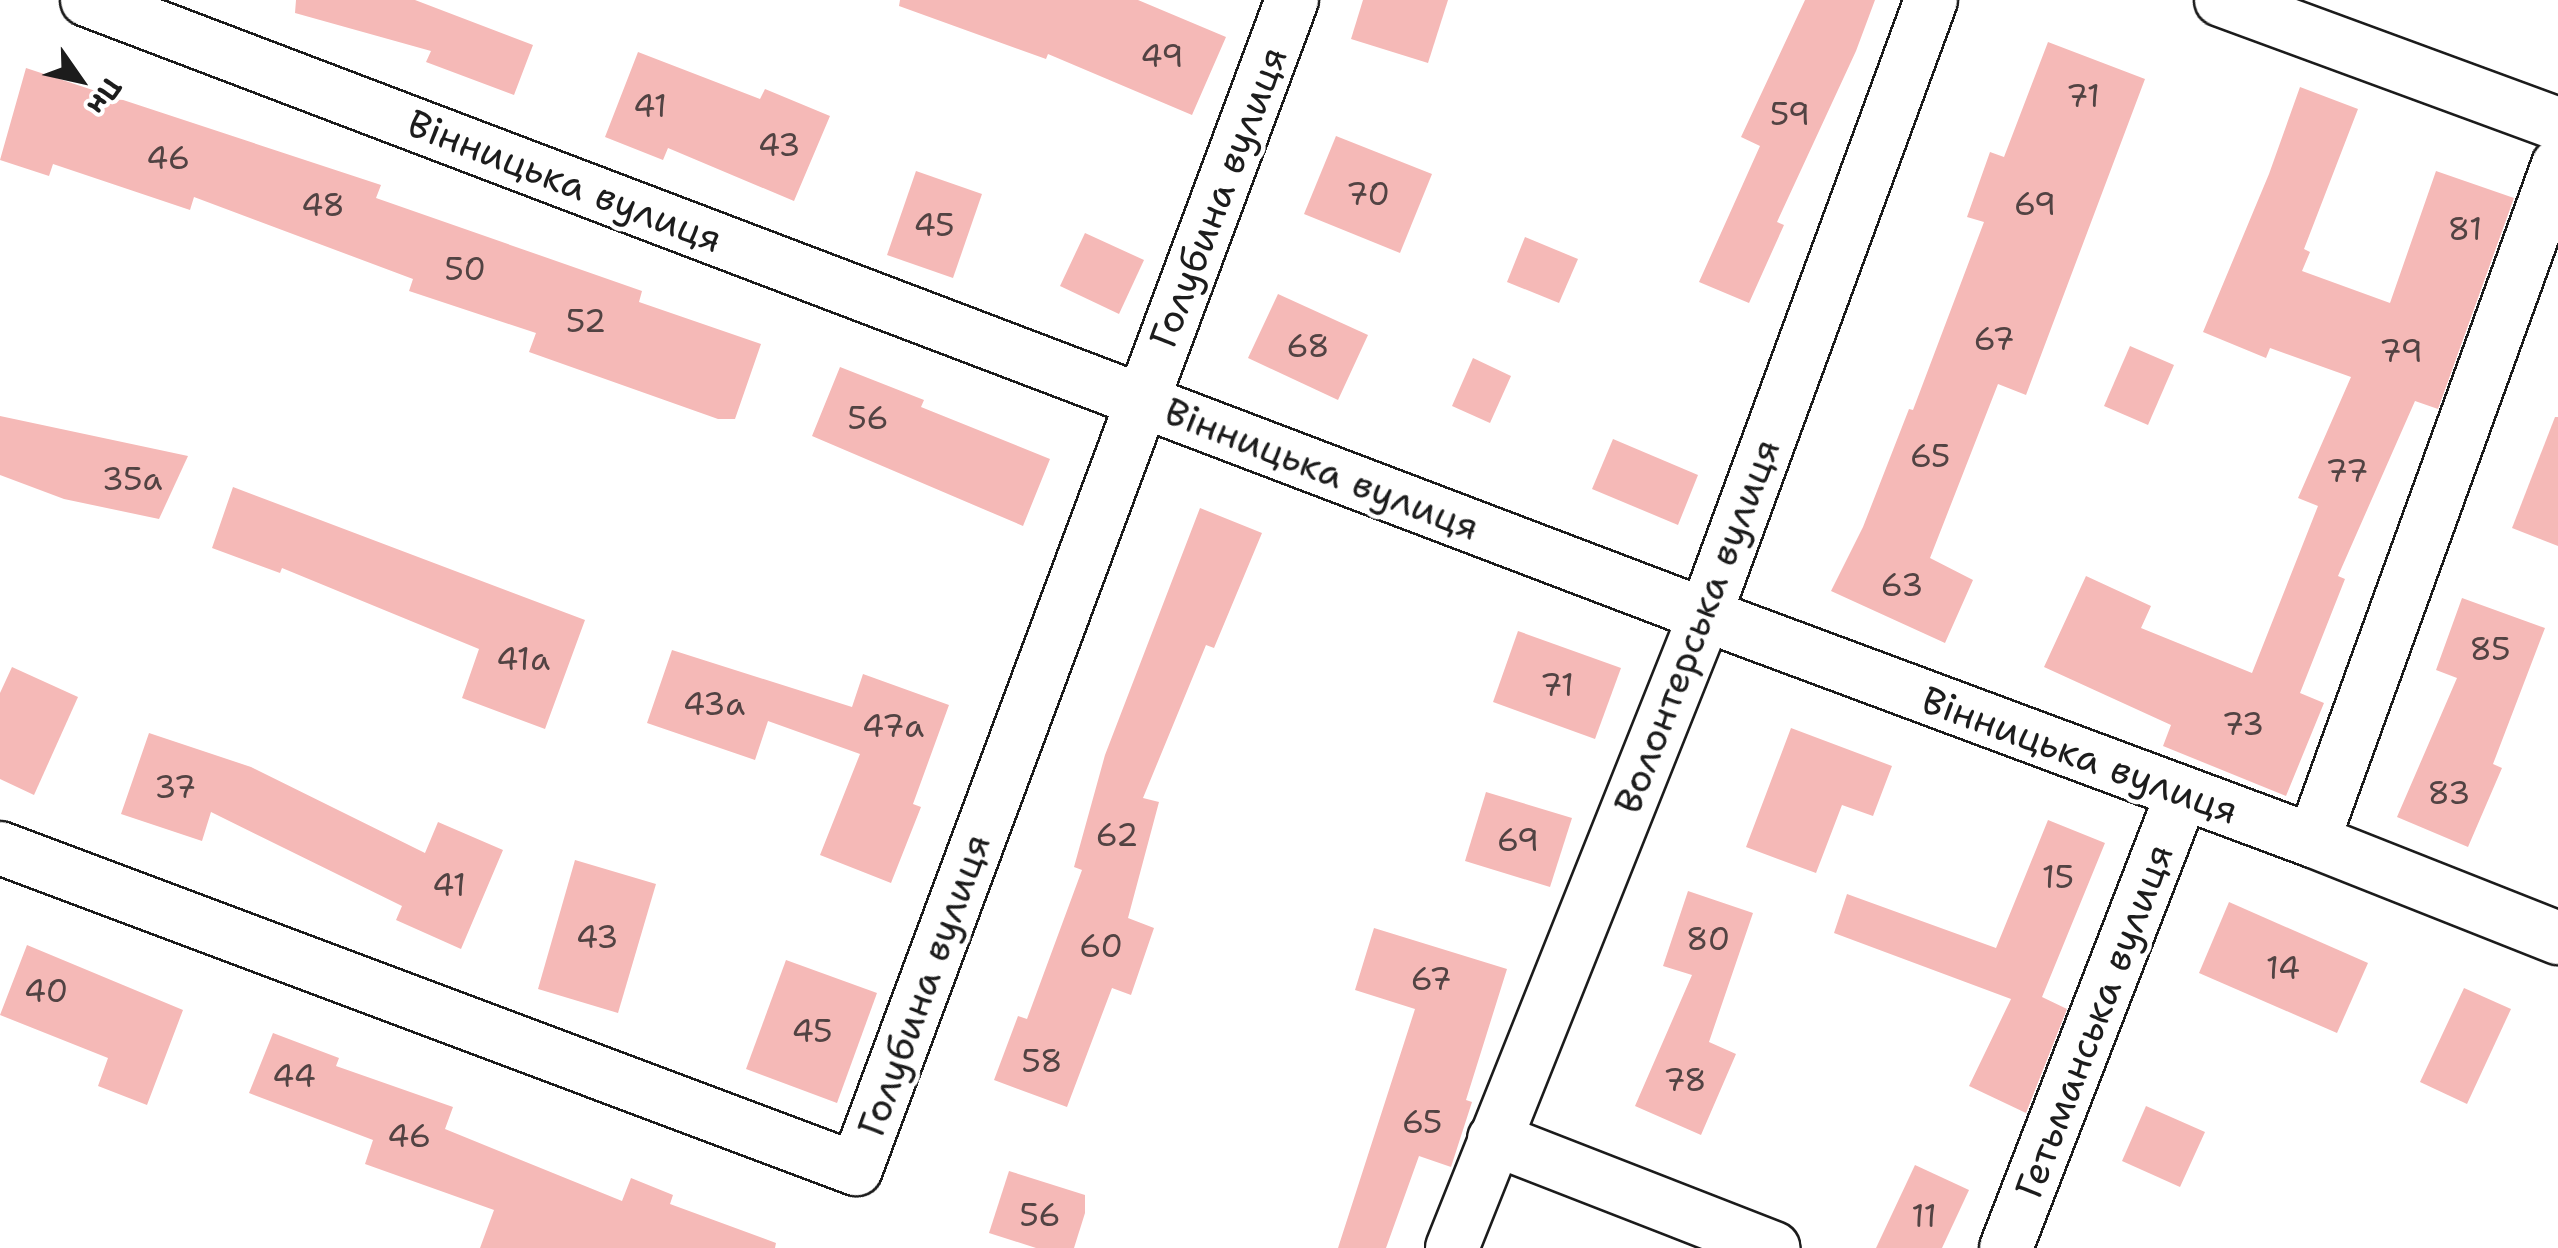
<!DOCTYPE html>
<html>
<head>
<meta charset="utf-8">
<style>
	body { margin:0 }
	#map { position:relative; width:2558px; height:1248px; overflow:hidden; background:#fff; font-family:"Shantell Sans",sans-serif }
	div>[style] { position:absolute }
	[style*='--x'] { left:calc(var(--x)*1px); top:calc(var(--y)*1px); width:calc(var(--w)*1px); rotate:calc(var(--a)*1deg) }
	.building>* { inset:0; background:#f5b9b7 }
	.roads { filter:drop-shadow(2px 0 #1c1c1c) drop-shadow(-2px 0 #1c1c1c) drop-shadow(0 2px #1c1c1c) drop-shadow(0 -2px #1c1c1c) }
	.minor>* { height:52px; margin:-26px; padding:0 26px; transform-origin:26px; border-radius:26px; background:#fff }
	span { translate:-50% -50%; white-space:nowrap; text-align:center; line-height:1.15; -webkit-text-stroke:9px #fff; paint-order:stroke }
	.number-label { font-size:32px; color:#524343 }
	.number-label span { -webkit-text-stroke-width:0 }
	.street-label { font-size:38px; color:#1c1c1c }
	.north { position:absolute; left:30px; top:30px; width:100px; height:100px; -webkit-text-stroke:8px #fff; paint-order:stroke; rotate:124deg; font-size:28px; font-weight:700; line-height:40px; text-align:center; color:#1c1c1c }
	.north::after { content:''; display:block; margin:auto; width:35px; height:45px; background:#1c1c1c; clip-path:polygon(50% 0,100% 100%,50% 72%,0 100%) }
</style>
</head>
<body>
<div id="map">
	<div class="building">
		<div style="clip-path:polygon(296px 0,415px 0,533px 45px,514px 95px,426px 62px,431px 51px,295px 13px)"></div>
		<div style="clip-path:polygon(900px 0,1138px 0,1226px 37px,1192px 115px,1048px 54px,1046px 59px,899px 6px)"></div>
		<div style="clip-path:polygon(1363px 0,1448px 0,1428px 63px,1351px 39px)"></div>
		<div style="clip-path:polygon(1805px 0,1875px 0,1856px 51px,1777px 222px,1784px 225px,1749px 303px,1699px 282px,1760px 146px,1741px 137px)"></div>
		<div style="clip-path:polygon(2048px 42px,2145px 79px,2026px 395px,1998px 384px,1930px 558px,1973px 580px,1945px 643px,1831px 591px,1863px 527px,1909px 409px,1913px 410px,1984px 222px,1967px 217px,1990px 152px,2004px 157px)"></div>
		<div style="clip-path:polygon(638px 52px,760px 99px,765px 89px,830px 116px,794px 201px,668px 148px,663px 160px,605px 137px)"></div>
		<div style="clip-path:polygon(26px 68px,381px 185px,376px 198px,642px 291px,639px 302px,761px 344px,735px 419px,718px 419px,529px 352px,536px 333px,409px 291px,413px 279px,194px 197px,190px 210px,53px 164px,49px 176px,0 160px)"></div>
		<div style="clip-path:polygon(2300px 87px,2358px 109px,2304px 249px,2310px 252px,2302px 271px,2390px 303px,2436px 171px,2514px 198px,2438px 409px,2415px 401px,2338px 576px,2345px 579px,2300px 693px,2324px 703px,2286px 796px,2163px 746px,2171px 725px,2044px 667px,2086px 576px,2151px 606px,2141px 628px,2252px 673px,2318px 506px,2298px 498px,2351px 377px,2270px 348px,2266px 358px,2203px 332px,2269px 174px)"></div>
		<div style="clip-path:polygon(1336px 136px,1432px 174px,1400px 253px,1304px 214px)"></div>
		<div style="clip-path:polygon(916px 171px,982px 194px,953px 278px,887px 255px)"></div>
		<div style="clip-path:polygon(1085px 233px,1144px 260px,1119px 314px,1060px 286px)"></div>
		<div style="clip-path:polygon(1525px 237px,1578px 259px,1559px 303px,1507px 282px)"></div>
		<div style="clip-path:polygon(1278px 294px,1368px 335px,1338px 400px,1248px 358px)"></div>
		<div style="clip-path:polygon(2130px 346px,2174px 365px,2148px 425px,2104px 406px)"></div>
		<div style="clip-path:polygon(1473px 358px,1511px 376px,1490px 423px,1452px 406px)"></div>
		<div style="clip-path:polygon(840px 367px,924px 400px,921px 407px,1050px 459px,1023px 526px,812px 436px)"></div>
		<div style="clip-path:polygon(0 416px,188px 456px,159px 519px,64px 499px,0 475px)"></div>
		<div style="clip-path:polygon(2555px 417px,2558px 417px,2558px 546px,2512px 528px)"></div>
		<div style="clip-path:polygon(1613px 439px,1698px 475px,1678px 525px,1592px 489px)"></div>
		<div style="clip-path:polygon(233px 487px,585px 620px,545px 729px,462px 698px,479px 649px,282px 568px,280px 573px,212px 548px)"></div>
		<div style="clip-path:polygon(1200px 508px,1262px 533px,1214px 648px,1206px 645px,1143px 798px,1159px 802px,1128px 918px,1154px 928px,1131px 995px,1112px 988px,1067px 1107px,994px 1080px,1018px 1016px,1027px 1019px,1082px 870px,1074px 867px,1105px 755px)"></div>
		<div style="clip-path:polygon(2462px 598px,2545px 628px,2493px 764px,2502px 768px,2468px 847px,2397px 817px,2457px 678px,2436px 670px)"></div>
		<div style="clip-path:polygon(1518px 631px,1621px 668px,1595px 739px,1493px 702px)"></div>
		<div style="clip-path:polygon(672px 650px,852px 707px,863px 674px,949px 705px,913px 804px,921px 807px,891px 883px,820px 855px,860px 754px,768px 721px,755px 760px,647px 723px)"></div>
		<div style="clip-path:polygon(12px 667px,78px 697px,34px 795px,0 779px,0 693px)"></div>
		<div style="clip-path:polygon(1791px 728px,1892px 766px,1873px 816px,1842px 805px,1816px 873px,1746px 847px)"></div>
		<div style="clip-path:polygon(149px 733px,251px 767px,425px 853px,438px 822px,503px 850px,461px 949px,396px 920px,402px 906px,211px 812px,202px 841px,121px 814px)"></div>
		<div style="clip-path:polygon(1486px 792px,1572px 818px,1550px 887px,1465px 861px)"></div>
		<div style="clip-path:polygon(2048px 820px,2105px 843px,2042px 997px,2067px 1009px,2026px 1113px,1969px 1086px,2011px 999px,1834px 933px,1847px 894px,1996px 948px)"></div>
		<div style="clip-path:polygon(575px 860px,656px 884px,618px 1013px,538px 989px)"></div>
		<div style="clip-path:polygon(1688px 891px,1753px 913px,1709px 1042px,1736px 1054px,1701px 1135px,1635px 1106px,1692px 975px,1663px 966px)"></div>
		<div style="clip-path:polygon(2229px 902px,2368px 963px,2337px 1033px,2199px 973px)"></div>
		<div style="clip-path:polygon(1374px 928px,1507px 969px,1466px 1100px,1472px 1102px,1451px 1167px,1419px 1156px,1386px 1248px,1338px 1248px,1415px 1009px,1355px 990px)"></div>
		<div style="clip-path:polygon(27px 945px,183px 1010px,147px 1105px,98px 1086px,108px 1058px,0 1015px)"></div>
		<div style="clip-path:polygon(786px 960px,877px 993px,837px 1103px,746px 1069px)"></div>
		<div style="clip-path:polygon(2464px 988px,2511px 1009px,2467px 1104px,2420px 1082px)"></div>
		<div style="clip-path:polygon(273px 1033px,339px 1058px,336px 1066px,453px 1107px,445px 1129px,622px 1201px,631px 1178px,673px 1195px,670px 1204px,776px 1243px,775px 1248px,480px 1248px,494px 1210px,365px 1164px,373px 1140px,249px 1093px)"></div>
		<div style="clip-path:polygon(2146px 1106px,2205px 1132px,2180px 1187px,2122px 1161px)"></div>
		<div style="clip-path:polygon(1915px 1165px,1969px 1190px,1942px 1248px,1876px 1248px)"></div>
		<div style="clip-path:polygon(1009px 1171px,1085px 1195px,1085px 1213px,1074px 1248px,1036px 1248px,989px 1233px)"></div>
	</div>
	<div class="roads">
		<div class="minor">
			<div style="--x:87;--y:0;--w:1731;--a:20.81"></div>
			<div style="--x:1705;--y:615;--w:649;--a:20.39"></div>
			<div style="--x:2313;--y:841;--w:264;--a:21.6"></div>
			<div style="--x:2221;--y:0;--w:359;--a:20.2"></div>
			<div style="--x:2313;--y:841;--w:719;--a:-70.08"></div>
			<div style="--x:0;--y:848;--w:914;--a:20.56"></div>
			<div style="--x:856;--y:1169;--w:1248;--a:-69.55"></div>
			<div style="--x:1494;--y:1139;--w:300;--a:21.3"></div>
			<div style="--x:1452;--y:1248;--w:682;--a:-68.21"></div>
			<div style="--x:1705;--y:615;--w:655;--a:-69.82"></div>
			<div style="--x:2006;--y:1248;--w:487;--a:-68.8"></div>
		</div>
	</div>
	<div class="number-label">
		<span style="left:1162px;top:56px">49</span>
		<span style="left:2083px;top:96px">71</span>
		<span style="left:650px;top:106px">41</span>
		<span style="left:1790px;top:114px">59</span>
		<span style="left:779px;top:145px">43</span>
		<span style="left:168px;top:158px">46</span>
		<span style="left:1368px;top:194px">70</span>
		<span style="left:2035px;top:204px">69</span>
		<span style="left:323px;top:205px">48</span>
		<span style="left:934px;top:225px">45</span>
		<span style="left:2465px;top:229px">81</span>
		<span style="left:465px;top:269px">50</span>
		<span style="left:586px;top:321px">52</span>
		<span style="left:1994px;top:339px">67</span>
		<span style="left:1308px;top:346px">68</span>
		<span style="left:2401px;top:351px">79</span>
		<span style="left:868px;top:418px">56</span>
		<span style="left:1930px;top:456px">65</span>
		<span style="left:2347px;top:471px">77</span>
		<span style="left:132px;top:479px">35а</span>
		<span style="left:1902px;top:585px">63</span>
		<span style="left:2490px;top:649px">85</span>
		<span style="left:523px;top:659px">41а</span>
		<span style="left:1557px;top:685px">71</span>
		<span style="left:714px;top:704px">43а</span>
		<span style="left:2243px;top:724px">73</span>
		<span style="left:893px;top:726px">47а</span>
		<span style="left:175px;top:787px">37</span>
		<span style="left:2449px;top:793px">83</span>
		<span style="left:1117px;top:835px">62</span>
		<span style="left:1518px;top:840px">69</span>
		<span style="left:2058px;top:877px">15</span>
		<span style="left:449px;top:885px">41</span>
		<span style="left:597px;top:937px">43</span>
		<span style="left:1708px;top:939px">80</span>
		<span style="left:1101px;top:946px">60</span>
		<span style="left:2283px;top:968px">14</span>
		<span style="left:1431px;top:979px">67</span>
		<span style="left:46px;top:991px">40</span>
		<span style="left:812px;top:1031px">45</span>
		<span style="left:1042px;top:1061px">58</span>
		<span style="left:294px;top:1076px">44</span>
		<span style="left:1685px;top:1080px">78</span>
		<span style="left:1422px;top:1122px">65</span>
		<span style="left:409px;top:1136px">46</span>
		<span style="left:1040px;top:1215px">56</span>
		<span style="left:1924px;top:1216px">11</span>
	</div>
	<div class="street-label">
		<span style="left:565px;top:181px;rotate:21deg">Вінницька вулиця</span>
		<span style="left:1218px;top:197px;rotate:-69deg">Голубина вулиця</span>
		<span style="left:1322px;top:469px;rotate:21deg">Вінницька вулиця</span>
		<span style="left:1697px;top:626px;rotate:-69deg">Волонтерська вулиця</span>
		<span style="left:2080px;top:755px;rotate:20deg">Вінницька вулиця</span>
		<span style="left:924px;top:985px;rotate:-70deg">Голубина вулиця</span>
		<span style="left:2094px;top:1021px;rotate:-69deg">Гетьманська вулиця</span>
	</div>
	<div class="north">Пн</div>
</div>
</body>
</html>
